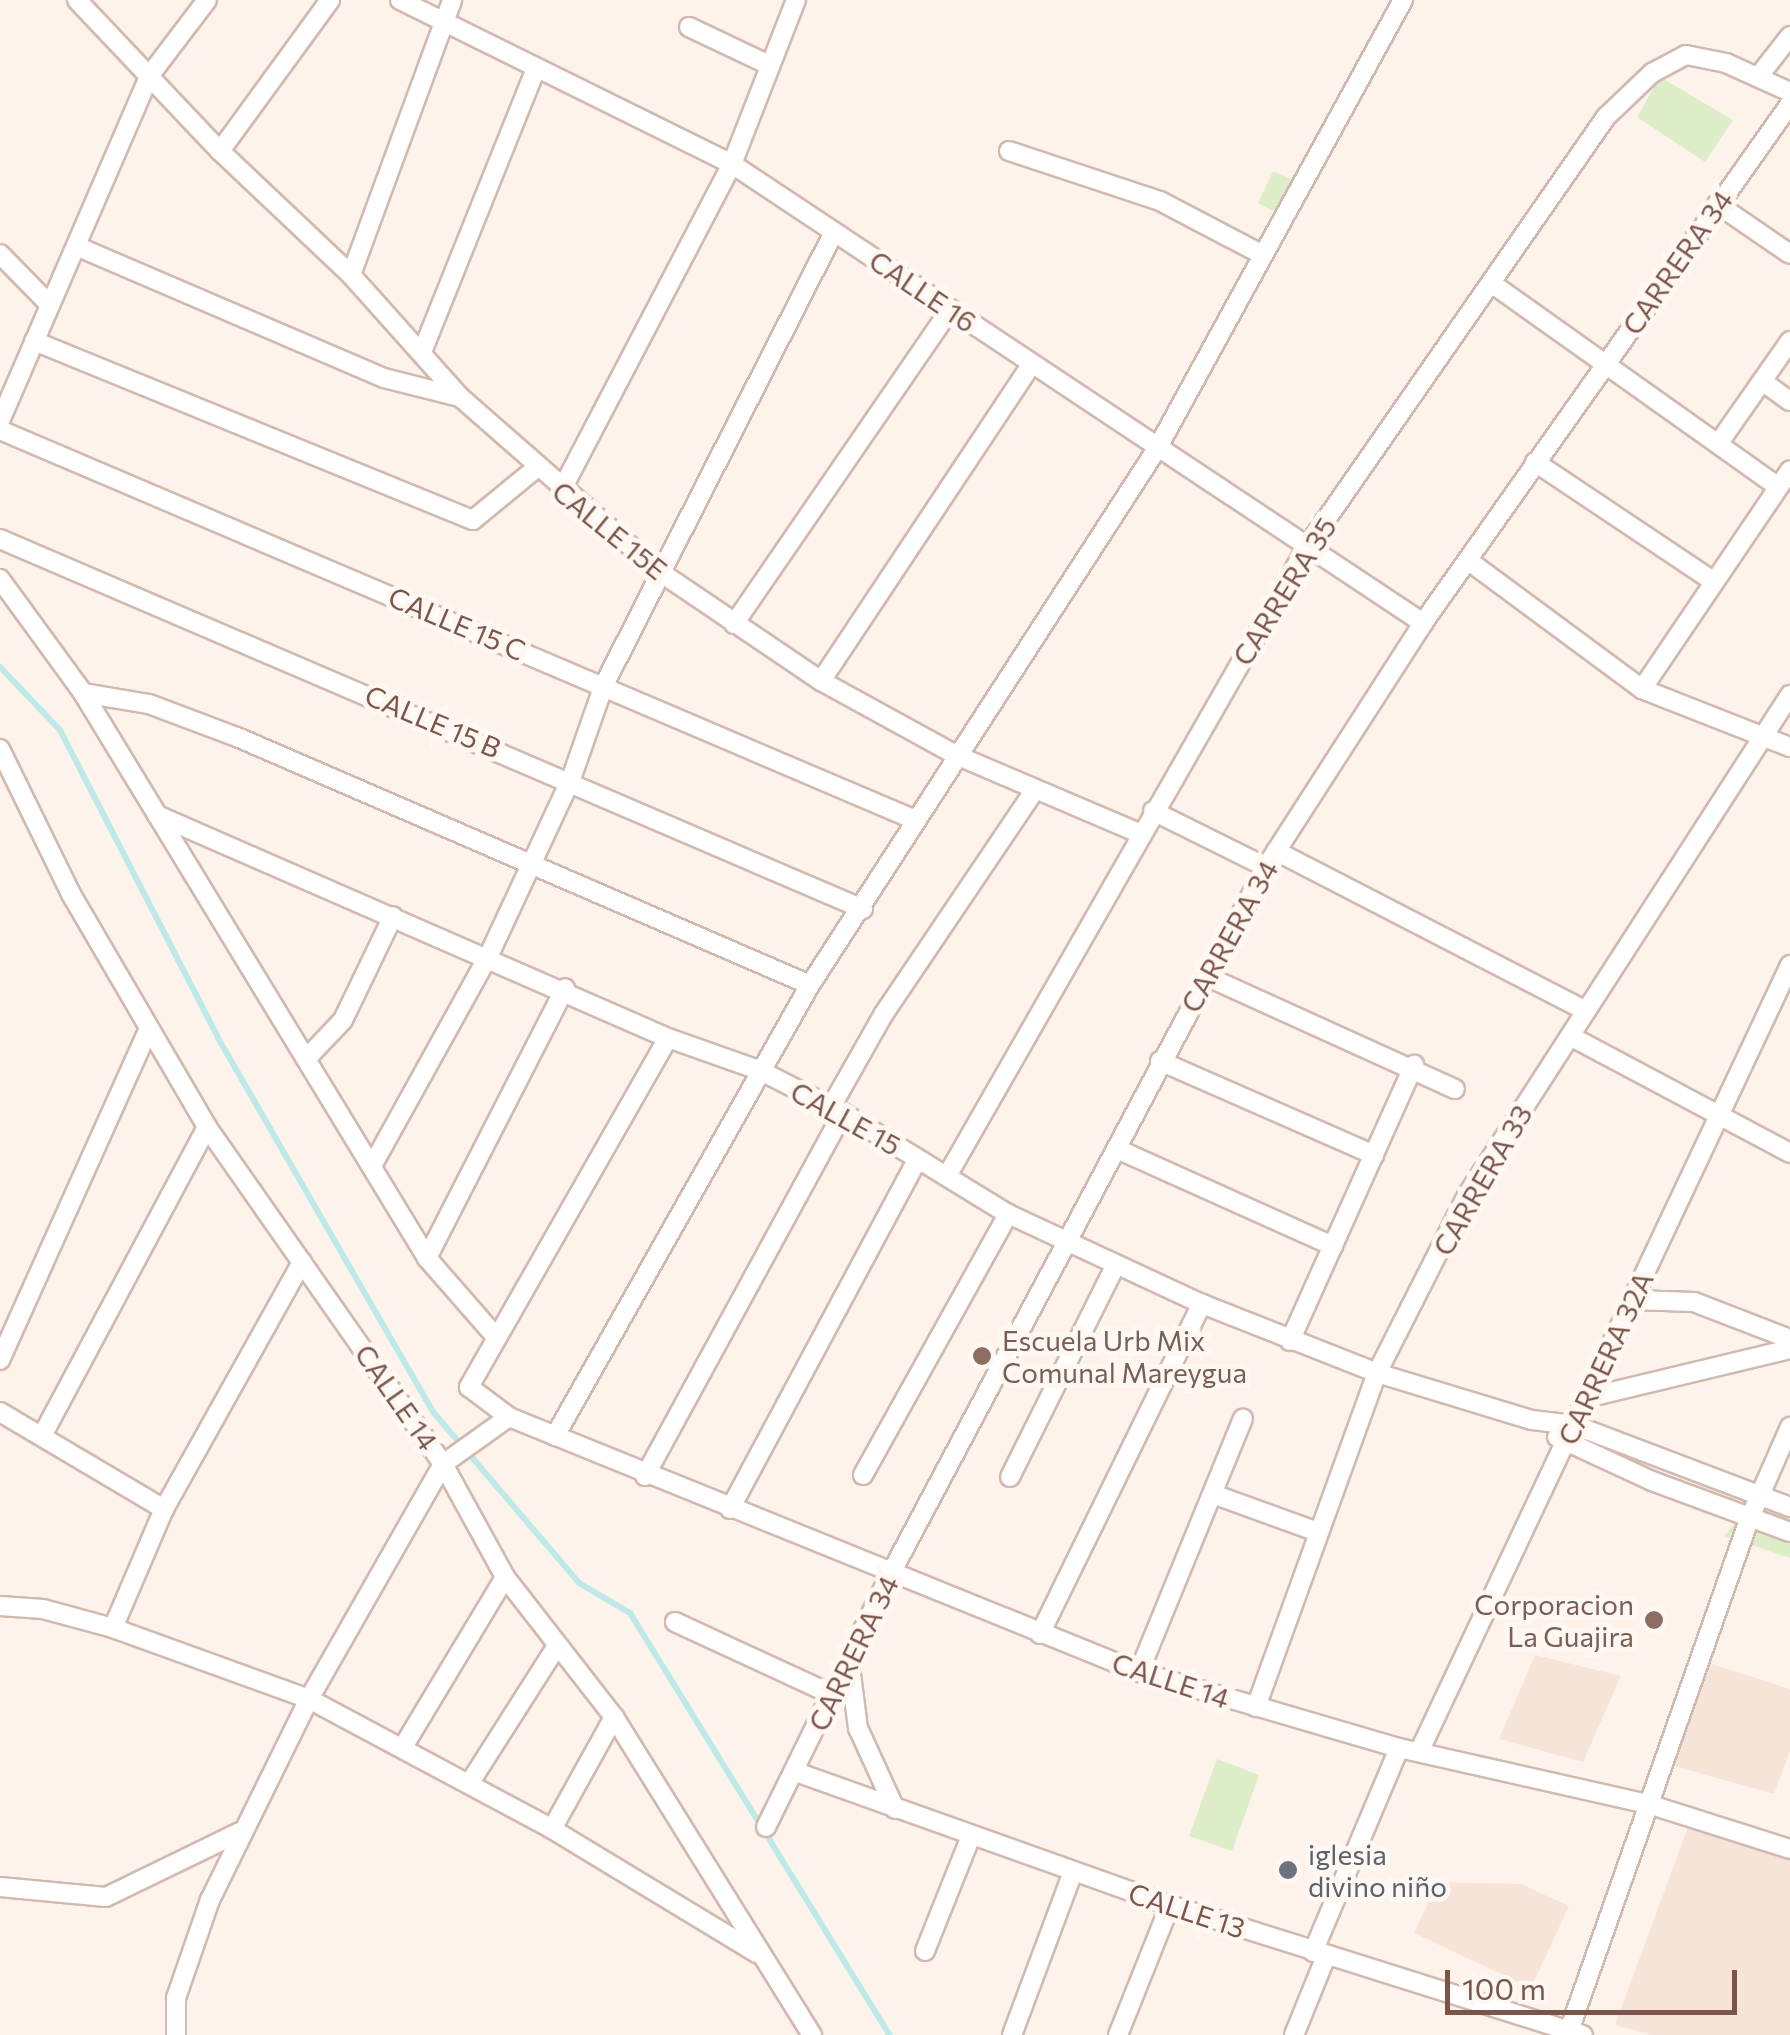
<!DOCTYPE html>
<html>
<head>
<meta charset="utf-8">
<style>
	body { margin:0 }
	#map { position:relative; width:1790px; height:2035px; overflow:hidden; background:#fdf3eb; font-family:Commissioner,sans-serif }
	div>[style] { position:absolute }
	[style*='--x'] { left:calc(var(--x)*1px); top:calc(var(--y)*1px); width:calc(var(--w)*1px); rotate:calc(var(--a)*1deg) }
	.residential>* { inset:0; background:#f6e4d9 }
	.green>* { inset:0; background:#dcedc8 }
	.stream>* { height:6px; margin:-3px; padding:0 3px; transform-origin:3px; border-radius:3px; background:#bee9e9 }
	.roads { filter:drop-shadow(2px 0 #d2b9af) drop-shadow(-2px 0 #d2b9af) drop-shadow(0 2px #d2b9af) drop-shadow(0 -2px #d2b9af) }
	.street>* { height:18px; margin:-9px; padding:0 9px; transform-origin:9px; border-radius:9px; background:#fff }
	.dots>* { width:28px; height:28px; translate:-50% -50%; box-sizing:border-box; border:5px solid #fff8f2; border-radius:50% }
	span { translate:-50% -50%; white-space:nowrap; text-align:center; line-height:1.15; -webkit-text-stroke:10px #fff8f2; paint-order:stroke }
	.street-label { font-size:28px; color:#7b554c }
	.education-label { font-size:28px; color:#785e54 }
	.left { translate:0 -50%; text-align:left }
	.right { translate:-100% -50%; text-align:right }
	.worship-label { font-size:28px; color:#5b616d }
	.scale { position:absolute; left:1445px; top:1970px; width:292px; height:45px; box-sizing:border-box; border:5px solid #7b554c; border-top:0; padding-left:12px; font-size:30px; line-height:35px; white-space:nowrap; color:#7b554c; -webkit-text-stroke:8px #fff8f2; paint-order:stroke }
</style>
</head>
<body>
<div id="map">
	<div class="residential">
		<div style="clip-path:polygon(1535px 1655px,1621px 1676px,1583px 1762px,1499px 1739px)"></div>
		<div style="clip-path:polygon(1706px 1662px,1790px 1689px,1790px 1751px,1774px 1794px,1667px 1764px)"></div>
		<div style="clip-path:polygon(1688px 1827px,1790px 1857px,1790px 2035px,1652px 2035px,1615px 2025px)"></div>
		<div style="clip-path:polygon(1438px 1882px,1521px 1884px,1569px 1906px,1531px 1988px,1414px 1933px)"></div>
	</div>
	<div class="green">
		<div style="clip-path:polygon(1660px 77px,1733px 120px,1705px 162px,1637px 117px)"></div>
		<div style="clip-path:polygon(1273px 171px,1292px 179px,1275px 212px,1258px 203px)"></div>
		<div style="clip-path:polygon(1749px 1507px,1790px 1517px,1790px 1558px,1724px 1536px)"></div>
		<div style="clip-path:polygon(1217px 1759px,1259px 1775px,1232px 1851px,1189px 1836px)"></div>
	</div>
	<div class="stream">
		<div style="--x:0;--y:667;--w:87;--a:46.4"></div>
		<div style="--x:60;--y:730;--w:346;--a:62.8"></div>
		<div style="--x:218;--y:1038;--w:433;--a:60.1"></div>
		<div style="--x:434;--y:1413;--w:223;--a:49.5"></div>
		<div style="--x:579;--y:1583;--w:59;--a:30.5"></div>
		<div style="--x:630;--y:1613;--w:496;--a:58.4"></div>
	</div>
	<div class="roads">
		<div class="street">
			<div style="--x:77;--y:0;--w:208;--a:46.6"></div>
			<div style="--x:220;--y:151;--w:180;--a:43.4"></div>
			<div style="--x:351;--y:275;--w:164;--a:48.2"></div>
			<div style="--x:460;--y:397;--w:266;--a:41.2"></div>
			<div style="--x:660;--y:572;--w:194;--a:34.1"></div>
			<div style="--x:821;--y:681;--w:154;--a:28.7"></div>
			<div style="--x:956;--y:755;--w:199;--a:23.1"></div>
			<div style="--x:400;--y:0;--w:370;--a:26.3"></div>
			<div style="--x:732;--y:164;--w:830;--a:33.59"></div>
			<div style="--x:689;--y:27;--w:89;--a:25.4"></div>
			<div style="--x:1758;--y:77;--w:52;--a:-52"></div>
			<div style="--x:220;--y:151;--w:187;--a:-53.9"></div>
			<div style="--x:1009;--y:151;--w:159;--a:18.3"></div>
			<div style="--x:1160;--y:201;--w:112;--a:27.7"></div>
			<div style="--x:1717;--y:204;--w:88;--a:34.4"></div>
			<div style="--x:76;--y:246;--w:335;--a:23.2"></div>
			<div style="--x:384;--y:378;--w:77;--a:14.2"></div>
			<div style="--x:0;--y:254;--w:71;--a:45.6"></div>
			<div style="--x:351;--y:275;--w:293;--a:-69.8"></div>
			<div style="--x:1494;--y:285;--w:349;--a:35.4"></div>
			<div style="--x:34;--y:341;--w:474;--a:22.2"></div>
			<div style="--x:473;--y:520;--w:80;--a:-39.4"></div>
			<div style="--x:422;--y:352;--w:305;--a:-68.1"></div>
			<div style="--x:1762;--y:381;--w:34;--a:36"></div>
			<div style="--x:0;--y:421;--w:377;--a:-66.6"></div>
			<div style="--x:150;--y:75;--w:94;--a:-52.8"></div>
			<div style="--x:0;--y:430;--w:992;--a:23.08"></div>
			<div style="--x:1718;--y:444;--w:126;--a:-55"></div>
			<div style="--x:1535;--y:462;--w:214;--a:33.8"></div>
			<div style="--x:561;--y:491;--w:369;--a:-62.4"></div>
			<div style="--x:732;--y:164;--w:176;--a:-68.7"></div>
			<div style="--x:0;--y:539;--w:939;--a:23.21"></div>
			<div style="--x:1469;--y:561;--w:215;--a:36.5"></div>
			<div style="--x:1642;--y:689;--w:159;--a:21.4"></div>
			<div style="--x:0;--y:579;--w:141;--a:53.9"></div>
			<div style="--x:83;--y:693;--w:661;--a:58.66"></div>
			<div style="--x:427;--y:1258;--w:103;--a:48.9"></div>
			<div style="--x:734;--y:624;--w:381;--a:-55.5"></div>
			<div style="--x:821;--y:681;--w:381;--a:-56.4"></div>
			<div style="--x:1642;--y:689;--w:264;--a:-55.9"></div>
			<div style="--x:83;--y:693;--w:67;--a:9.5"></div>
			<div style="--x:149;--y:704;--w:94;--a:20.6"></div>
			<div style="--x:237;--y:737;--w:624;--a:23.4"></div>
			<div style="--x:0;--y:749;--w:161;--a:63.9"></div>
			<div style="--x:71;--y:894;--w:270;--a:59.7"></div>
			<div style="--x:207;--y:1127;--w:411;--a:55"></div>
			<div style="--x:443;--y:1464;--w:129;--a:61.2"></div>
			<div style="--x:505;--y:1577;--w:177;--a:52.1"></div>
			<div style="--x:614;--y:1717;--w:375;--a:58.1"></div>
			<div style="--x:1153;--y:811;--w:126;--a:26.4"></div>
			<div style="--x:157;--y:815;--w:558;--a:23.58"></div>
			<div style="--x:668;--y:1038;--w:99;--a:19.5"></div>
			<div style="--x:761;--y:1071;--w:92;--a:27.1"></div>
			<div style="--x:843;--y:1113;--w:193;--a:31.5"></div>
			<div style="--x:1008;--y:1214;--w:214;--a:24.9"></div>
			<div style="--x:1202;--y:1304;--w:188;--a:21.5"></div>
			<div style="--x:1377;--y:1373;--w:162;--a:16.9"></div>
			<div style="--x:1532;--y:1420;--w:42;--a:6.8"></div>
			<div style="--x:1574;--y:1425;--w:231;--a:20.8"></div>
			<div style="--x:1276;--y:851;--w:349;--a:27.3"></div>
			<div style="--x:1208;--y:977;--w:271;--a:24.4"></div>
			<div style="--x:1570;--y:1036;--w:249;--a:28"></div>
			<div style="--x:668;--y:1038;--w:402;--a:119.7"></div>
			<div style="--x:469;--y:1387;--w:50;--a:36.9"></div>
			<div style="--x:509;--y:1417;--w:680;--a:22.04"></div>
			<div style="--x:1139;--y:1672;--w:271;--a:16.3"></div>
			<div style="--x:1399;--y:1748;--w:255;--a:12.7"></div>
			<div style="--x:1648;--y:1804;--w:149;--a:17.6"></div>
			<div style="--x:307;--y:1058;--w:52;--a:-46.5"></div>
			<div style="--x:343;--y:1020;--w:115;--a:-64.3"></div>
			<div style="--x:1160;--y:1061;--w:234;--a:23.7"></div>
			<div style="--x:831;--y:1107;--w:106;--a:-60.5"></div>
			<div style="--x:883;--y:1015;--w:270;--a:-56"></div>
			<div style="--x:1117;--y:1149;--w:237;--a:24.2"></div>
			<div style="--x:372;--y:1166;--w:239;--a:-61"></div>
			<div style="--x:488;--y:957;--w:196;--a:-65"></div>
			<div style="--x:571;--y:779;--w:100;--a:-70.7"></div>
			<div style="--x:604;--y:685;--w:508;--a:-63.08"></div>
			<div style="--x:947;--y:1176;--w:725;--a:-60.22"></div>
			<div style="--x:1307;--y:547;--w:524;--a:-55.19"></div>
			<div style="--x:1606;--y:117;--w:64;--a:-43.7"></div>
			<div style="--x:1652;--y:73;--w:38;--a:-28"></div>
			<div style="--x:1686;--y:55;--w:41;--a:11.3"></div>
			<div style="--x:1726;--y:63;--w:70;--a:24.4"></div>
			<div style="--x:427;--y:1258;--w:303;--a:-62.9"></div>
			<div style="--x:1632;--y:1300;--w:62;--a:1.8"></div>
			<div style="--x:1694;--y:1302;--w:103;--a:21.1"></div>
			<div style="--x:1290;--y:1341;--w:303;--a:-65.8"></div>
			<div style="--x:0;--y:1360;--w:363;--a:-65.8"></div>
			<div style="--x:1586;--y:1398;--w:210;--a:-13.5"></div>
			<div style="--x:0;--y:1412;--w:191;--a:30.6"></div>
			<div style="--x:42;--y:1436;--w:350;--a:-61.9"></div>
			<div style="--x:555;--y:1436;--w:518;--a:-60.52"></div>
			<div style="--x:810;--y:985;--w:641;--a:-57.1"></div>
			<div style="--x:1158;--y:447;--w:510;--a:-61.27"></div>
			<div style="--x:1557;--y:1437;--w:105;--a:24.9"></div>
			<div style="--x:1652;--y:1481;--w:147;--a:20.3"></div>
			<div style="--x:863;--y:1475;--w:299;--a:-60.9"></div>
			<div style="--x:645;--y:1476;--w:413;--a:-61.4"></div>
			<div style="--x:1010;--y:1477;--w:236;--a:-63.5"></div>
			<div style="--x:1213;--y:1494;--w:109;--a:19.9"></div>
			<div style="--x:730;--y:1509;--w:397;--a:-61.8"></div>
			<div style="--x:0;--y:1606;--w:43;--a:4"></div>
			<div style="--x:43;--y:1609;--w:73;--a:15.2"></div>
			<div style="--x:113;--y:1628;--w:208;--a:19.9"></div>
			<div style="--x:309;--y:1699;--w:276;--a:28.1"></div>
			<div style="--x:552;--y:1829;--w:240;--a:31.2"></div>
			<div style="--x:675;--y:1622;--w:174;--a:24.8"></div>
			<div style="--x:113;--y:1628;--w:129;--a:-66.8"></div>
			<div style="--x:164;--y:1509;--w:283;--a:-60.8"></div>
			<div style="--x:1040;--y:1634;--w:368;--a:-63.9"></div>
			<div style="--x:849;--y:1659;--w:70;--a:82.6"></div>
			<div style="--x:858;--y:1728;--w:89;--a:65.4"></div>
			<div style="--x:1139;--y:1672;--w:274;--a:-67.7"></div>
			<div style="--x:1256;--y:1707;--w:355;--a:-70.1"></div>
			<div style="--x:1377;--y:1373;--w:201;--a:-63.1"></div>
			<div style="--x:1468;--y:1194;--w:594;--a:-57.17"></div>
			<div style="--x:403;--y:1747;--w:198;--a:-59"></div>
			<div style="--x:1420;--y:1750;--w:868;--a:-64.76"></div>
			<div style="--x:796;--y:1772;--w:397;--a:19.6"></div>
			<div style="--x:1170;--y:1905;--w:433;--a:17.5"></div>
			<div style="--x:469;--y:1784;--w:164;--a:-57.5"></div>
			<div style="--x:766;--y:1827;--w:281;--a:-63.8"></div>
			<div style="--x:890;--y:1575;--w:802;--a:-62.03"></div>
			<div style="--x:1266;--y:867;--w:290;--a:-57.2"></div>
			<div style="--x:1423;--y:623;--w:636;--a:-54.73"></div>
			<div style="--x:552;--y:1829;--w:128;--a:-61"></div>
			<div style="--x:0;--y:1887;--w:106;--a:5.4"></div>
			<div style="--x:106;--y:1897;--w:149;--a:-25.9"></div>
			<div style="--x:925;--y:1951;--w:124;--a:-68.2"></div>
			<div style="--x:1313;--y:1952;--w:221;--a:-67.1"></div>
			<div style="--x:1569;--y:2031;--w:542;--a:-70.6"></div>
			<div style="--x:1749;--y:1520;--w:102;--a:-66.2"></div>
			<div style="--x:176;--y:2035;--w:37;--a:-90"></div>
			<div style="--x:176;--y:1998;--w:104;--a:-70.9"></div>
			<div style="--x:210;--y:1900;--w:224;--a:-63.8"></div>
			<div style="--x:309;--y:1699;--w:271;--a:-60.3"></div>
			<div style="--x:443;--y:1464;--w:81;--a:-35.5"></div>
			<div style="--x:1012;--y:2035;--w:174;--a:-69.5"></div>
			<div style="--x:1118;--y:2035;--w:140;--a:-68.2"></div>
			<div style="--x:1294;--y:2035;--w:85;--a:-67.9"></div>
		</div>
	</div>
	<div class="dots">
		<div style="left:982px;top:1356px;background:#8d6e63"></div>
		<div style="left:1654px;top:1620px;background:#8d6e63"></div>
		<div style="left:1288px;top:1870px;background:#6b7280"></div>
	</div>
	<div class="street-label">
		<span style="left:1677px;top:262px;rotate:-55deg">CARRERA 34</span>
		<span style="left:923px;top:291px;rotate:34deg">CALLE 16</span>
		<span style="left:610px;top:530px;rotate:39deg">CALLE 15E</span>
		<span style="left:1284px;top:591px;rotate:-58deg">CARRERA 35</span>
		<span style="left:457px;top:623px;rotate:23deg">CALLE 15 C</span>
		<span style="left:433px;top:721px;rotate:23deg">CALLE 15 B</span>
		<span style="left:1229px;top:936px;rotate:-61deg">CARRERA 34</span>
		<span style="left:846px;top:1118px;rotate:29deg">CALLE 15</span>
		<span style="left:1482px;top:1180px;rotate:-60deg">CARRERA 33</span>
		<span style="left:1605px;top:1358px;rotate:-65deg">CARRERA 32A</span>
		<span style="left:397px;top:1397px;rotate:55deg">CALLE 14</span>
		<span style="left:853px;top:1653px;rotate:-64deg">CARRERA 34</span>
		<span style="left:1171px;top:1680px;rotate:18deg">CALLE 14</span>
		<span style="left:1187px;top:1910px;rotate:18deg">CALLE 13</span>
	</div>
	<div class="education-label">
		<span class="left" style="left:1002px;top:1356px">Escuela Urb Mix<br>Comunal Mareygua</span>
		<span class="right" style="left:1634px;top:1620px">Corporacion<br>La Guajira</span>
	</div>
	<div class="worship-label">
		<span class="left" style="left:1308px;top:1870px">iglesia<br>divino niño</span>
	</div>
	<div class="scale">100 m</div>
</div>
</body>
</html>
